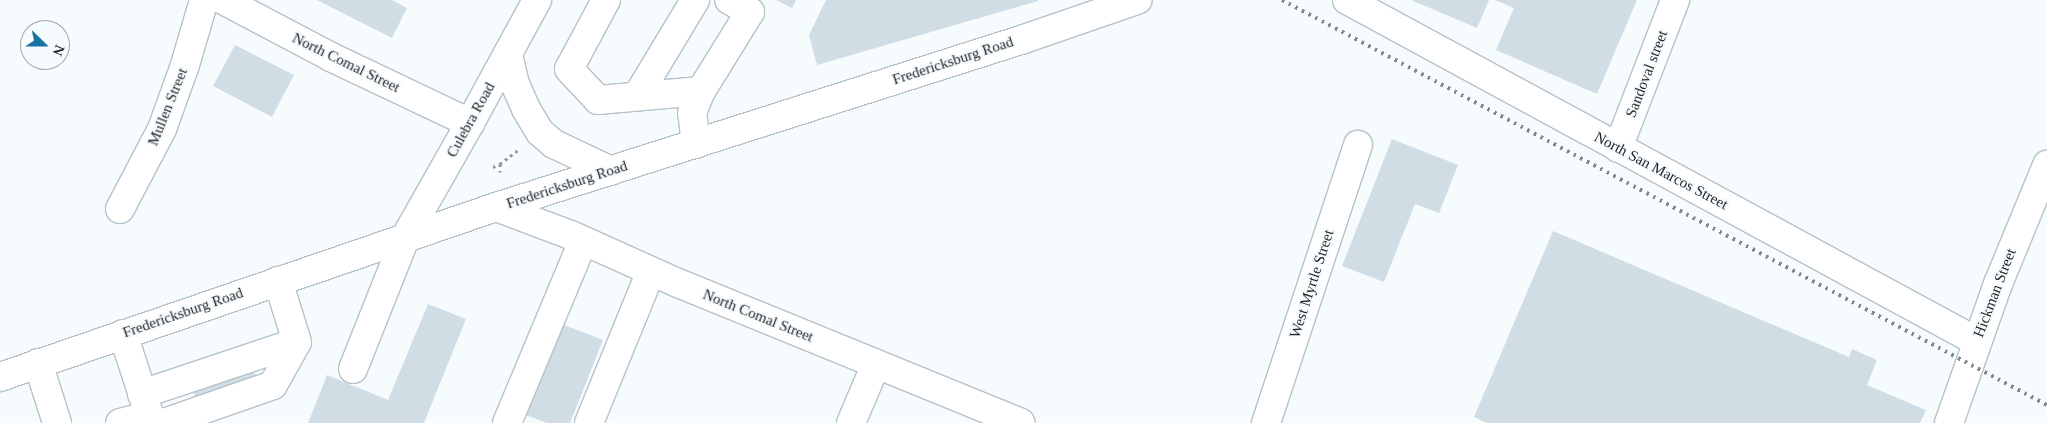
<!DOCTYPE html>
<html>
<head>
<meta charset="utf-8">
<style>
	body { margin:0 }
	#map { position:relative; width:2047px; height:423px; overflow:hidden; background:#f6fbfe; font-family:"Times New Roman",serif }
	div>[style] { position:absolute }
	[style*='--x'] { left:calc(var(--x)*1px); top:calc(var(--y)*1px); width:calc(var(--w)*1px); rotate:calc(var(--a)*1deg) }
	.building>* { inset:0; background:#d1dde5 }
	.path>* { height:3px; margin-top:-1.5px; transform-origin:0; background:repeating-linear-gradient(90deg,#94999c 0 2.5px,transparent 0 6.5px) }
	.roads { filter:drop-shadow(1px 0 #b6c1c9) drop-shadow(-1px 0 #b6c1c9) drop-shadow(0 1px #b6c1c9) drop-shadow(0 -1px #b6c1c9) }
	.minor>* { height:28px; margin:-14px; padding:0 14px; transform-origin:14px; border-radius:14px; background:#fff }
	.major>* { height:28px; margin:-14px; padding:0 14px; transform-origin:14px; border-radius:14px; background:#fff }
	.rail>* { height:4px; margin-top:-2px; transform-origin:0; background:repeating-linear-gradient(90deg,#82878a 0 2.5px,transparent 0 7.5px) }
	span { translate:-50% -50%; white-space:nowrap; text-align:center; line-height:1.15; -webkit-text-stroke:4px #f6fbfe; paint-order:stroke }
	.street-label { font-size:15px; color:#22272a }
	.north { position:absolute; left:20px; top:20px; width:50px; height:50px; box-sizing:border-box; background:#f6fbfe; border:1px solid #a1a6a9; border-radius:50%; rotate:112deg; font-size:14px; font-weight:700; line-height:20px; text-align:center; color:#22272a }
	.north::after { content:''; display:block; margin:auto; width:18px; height:22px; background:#1775a3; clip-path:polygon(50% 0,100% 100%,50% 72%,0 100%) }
</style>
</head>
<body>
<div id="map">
	<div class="building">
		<div style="clip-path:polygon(317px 0,392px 0,407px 8px,392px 38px)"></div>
		<div style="clip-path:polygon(776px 0,796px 0,792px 8px)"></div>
		<div style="clip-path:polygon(826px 0,1038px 0,1038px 1px,817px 65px,809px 35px)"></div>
		<div style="clip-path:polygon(1411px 0,1489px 0,1477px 28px)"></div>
		<div style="clip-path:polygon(1495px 0,1637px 0,1597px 94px,1496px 50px,1514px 8px)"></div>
		<div style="clip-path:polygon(235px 45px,294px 75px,272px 117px,213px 86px)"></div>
		<div style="clip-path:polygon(1392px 139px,1458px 165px,1439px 213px,1415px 204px,1384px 282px,1342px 266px)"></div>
		<div style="clip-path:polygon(1553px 231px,1849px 357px,1852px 349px,1877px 360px,1867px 385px,1926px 410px,1920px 423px,1487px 423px,1474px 417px)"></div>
		<div style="clip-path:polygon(428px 304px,466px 319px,424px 423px,308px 423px,327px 375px,388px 400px)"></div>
		<div style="clip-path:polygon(559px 323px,603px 340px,570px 423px,547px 423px,523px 414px)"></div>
		<div style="clip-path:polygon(251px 360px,259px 387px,199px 408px,189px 380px)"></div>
	</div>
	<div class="path">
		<div style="--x:500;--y:164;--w:8;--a:90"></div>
		<div style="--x:493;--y:167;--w:8;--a:-23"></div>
		<div style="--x:500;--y:164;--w:24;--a:-38"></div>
	</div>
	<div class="roads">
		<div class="minor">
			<div style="--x:223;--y:0;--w:122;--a:27.8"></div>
			<div style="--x:331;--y:57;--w:154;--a:25.4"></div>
			<div style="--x:606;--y:0;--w:78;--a:118.2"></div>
			<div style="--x:569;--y:69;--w:42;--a:46.9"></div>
			<div style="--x:598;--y:100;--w:103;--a:-5"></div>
			<div style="--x:1347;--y:0;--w:715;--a:28.46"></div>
			<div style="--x:638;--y:95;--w:111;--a:-59"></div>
			<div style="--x:696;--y:144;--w:31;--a:-97"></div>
			<div style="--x:692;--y:113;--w:24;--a:-68"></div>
			<div style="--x:701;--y:91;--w:93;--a:-58.2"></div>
			<div style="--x:750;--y:12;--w:24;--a:-150"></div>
			<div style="--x:1618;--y:148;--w:159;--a:-68.9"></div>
			<div style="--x:496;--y:207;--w:80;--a:20.5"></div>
			<div style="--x:571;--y:235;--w:117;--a:24.2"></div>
			<div style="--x:678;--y:283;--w:370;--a:22.2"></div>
			<div style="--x:120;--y:209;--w:90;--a:-62.3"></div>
			<div style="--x:162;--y:129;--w:68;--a:-70.2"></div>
			<div style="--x:185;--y:65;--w:68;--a:-73.7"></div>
			<div style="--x:123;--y:334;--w:81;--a:72"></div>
			<div style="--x:38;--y:363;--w:63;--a:72.4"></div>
			<div style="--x:353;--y:369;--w:141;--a:-68.3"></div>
			<div style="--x:142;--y:394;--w:163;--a:-18.5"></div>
			<div style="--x:120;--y:423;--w:31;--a:-15"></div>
			<div style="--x:164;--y:423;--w:115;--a:-19.2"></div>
			<div style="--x:273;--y:385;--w:49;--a:-60.8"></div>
			<div style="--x:297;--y:342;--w:64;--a:-107.3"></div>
			<div style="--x:507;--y:423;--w:197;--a:-67.3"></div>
			<div style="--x:589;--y:423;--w:164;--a:-67.8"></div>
			<div style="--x:851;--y:423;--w:64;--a:-67"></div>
			<div style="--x:1266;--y:423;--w:293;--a:-71.7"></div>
			<div style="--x:1949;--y:423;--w:147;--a:-70.6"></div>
			<div style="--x:1998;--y:284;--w:129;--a:-67.6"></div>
		</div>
		<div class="major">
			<div style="--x:508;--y:54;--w:31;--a:77"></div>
			<div style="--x:515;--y:84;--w:27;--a:66"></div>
			<div style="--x:526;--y:109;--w:27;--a:59"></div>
			<div style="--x:540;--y:132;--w:18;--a:41"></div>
			<div style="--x:554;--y:144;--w:63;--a:25.3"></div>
			<div style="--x:405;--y:238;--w:132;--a:-60.5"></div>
			<div style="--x:470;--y:123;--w:140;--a:-61.4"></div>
			<div style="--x:0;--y:377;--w:524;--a:-18.92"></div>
			<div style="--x:496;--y:207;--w:554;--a:-17.65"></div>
			<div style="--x:1024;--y:39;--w:120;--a:-19"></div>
		</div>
	</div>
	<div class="rail">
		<div style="--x:1282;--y:0;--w:866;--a:27.9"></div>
	</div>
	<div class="street-label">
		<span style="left:953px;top:61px;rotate:-18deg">Fredericksburg Road</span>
		<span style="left:346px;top:63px;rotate:26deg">North Comal Street</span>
		<span style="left:1647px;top:74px;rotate:-69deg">Sandoval street</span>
		<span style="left:168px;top:107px;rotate:-68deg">Mullen Street</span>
		<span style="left:471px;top:120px;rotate:-61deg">Culebra Road</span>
		<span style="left:1661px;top:171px;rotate:28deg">North San Marcos Street</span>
		<span style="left:567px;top:185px;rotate:-18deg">Fredericksburg Road</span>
		<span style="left:1312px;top:284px;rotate:-72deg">West Myrtle Street</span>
		<span style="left:1995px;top:293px;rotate:-69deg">Hickman Street</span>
		<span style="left:183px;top:313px;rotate:-19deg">Fredericksburg Road</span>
		<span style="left:758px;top:316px;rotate:22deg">North Comal Street</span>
	</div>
	<div class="north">N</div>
</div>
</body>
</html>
